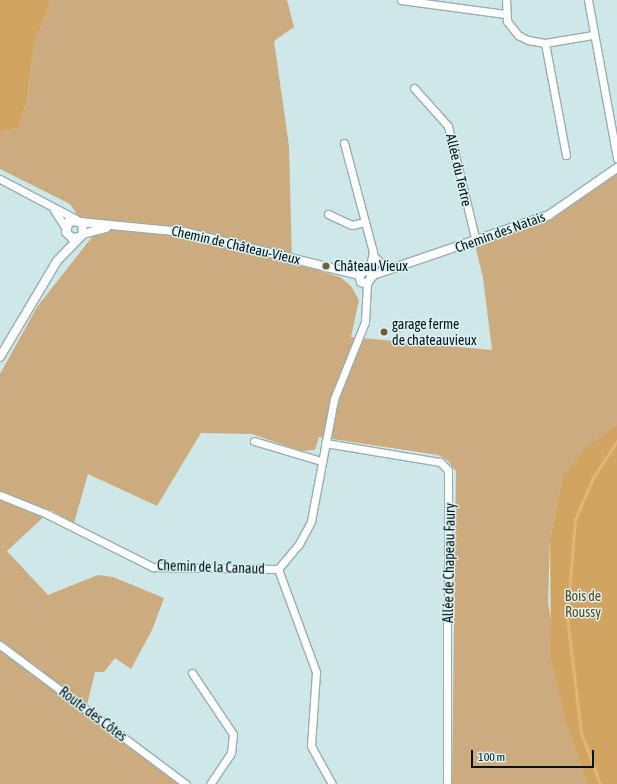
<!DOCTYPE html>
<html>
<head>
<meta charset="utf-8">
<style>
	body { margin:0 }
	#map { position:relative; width:617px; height:784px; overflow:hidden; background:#cee7e9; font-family:"Asap Condensed",sans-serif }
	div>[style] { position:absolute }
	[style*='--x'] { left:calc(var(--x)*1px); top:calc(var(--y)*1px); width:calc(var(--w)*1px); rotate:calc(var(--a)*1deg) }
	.green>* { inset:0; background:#ccac7f }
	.forest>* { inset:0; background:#d2a462 }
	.stream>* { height:2.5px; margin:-1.25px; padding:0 1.25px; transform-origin:1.25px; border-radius:1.25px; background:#e3b472 }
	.roads { filter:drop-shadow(1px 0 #97aeb1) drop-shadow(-1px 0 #97aeb1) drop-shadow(0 1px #97aeb1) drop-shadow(0 -1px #97aeb1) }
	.minor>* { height:7px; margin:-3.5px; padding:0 3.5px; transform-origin:3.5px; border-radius:3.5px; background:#fff }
	.tertiary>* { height:8px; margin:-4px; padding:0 4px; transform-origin:4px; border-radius:4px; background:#fff }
	.dots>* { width:11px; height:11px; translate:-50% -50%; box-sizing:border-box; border:2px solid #dbf4f7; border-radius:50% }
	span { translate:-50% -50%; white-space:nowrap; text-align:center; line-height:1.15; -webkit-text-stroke:3px #dbf4f7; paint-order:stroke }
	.street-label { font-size:14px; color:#0a1314 }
	.poi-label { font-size:14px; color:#0a1314 }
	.left { translate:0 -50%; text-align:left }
	.park-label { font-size:14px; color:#664713 }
	.scale { position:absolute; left:471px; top:750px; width:123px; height:18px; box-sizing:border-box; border:2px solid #0a1314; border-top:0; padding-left:5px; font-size:12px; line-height:14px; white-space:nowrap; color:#0a1314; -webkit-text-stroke:3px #dbf4f7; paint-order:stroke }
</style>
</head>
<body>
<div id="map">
	<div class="green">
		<div style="clip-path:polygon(51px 0,287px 0,294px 27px,274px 41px,289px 146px,292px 262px,340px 277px,351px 286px,359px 300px,351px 337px,492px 350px,483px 278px,475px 245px,555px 217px,617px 172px,617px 491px,562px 478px,550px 539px,548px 602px,569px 733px,587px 784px,452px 784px,456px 471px,447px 460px,438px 455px,319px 437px,315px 450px,301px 451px,252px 434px,201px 433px,157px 506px,88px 474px,74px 523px,51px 510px,7px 551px,48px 595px,98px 575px,113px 577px,164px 598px,152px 630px,131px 669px,115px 658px,104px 672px,95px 672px,85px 713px,178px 784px,0 784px,0 374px,37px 307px,92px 237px,70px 204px,0 169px,0 131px,19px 129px,28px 95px,34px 45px)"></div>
	</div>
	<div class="forest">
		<div style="clip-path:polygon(0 0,51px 0,34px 45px,28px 95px,19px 129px,0 131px)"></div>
		<div style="clip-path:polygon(617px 425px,617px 784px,587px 784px,569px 733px,551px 659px,550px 539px,562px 478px,584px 449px)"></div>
	</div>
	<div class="stream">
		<div style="--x:600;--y:784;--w:54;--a:-110.4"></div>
		<div style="--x:581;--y:733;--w:116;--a:-96.9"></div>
		<div style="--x:567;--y:618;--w:98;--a:-85.3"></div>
		<div style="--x:575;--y:520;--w:46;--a:-66.8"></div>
		<div style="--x:593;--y:478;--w:44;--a:-57"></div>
	</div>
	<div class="roads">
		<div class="minor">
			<div style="--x:401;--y:0;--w:105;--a:7.7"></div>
			<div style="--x:506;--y:0;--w:21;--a:87"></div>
			<div style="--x:507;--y:21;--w:18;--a:52"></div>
			<div style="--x:518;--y:35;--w:11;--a:27"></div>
			<div style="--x:528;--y:40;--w:17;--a:10"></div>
			<div style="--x:545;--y:43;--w:49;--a:-9.5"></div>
			<div style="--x:588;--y:0;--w:161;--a:79.6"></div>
			<div style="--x:545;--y:43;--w:114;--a:79.4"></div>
			<div style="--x:414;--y:88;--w:51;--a:48.2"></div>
			<div style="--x:448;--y:126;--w:119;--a:76.4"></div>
			<div style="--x:344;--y:143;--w:113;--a:75.1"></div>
			<div style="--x:373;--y:252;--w:19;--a:102"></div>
			<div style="--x:0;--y:179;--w:86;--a:27.8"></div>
			<div style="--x:54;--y:210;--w:20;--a:57"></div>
			<div style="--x:328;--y:214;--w:26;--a:25"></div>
			<div style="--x:352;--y:225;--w:12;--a:-14"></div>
			<div style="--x:374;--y:256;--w:19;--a:47"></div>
			<div style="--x:254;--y:441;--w:70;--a:16.6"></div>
			<div style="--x:325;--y:443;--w:117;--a:9.4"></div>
			<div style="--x:440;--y:462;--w:11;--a:45"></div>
			<div style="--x:448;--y:470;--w:314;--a:90.2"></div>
			<div style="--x:0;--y:495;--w:51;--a:22"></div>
			<div style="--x:47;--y:514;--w:119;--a:26.6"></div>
			<div style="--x:153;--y:567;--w:125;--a:0.9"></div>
			<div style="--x:278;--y:569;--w:33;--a:-50"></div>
			<div style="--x:299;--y:544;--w:26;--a:-62"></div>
			<div style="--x:311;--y:521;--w:124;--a:-79.3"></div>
			<div style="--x:334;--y:399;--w:83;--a:-68.1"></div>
			<div style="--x:365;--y:322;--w:38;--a:-87"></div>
			<div style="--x:278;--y:569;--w:110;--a:69.7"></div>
			<div style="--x:316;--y:672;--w:74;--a:93.9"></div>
			<div style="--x:311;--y:746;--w:43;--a:61.1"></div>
			<div style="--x:0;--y:645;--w:232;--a:36.8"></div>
			<div style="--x:192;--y:673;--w:73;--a:56.1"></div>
			<div style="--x:233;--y:734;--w:19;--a:96"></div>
			<div style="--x:231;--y:753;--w:37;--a:124"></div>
		</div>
		<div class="tertiary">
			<div style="--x:83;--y:234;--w:24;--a:-15"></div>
			<div style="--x:80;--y:237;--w:8;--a:173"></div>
			<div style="--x:72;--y:238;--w:8;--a:-135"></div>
			<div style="--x:66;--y:232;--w:11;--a:-75"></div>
			<div style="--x:69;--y:221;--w:116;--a:5.5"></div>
			<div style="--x:184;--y:232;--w:180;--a:13.8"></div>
			<div style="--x:359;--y:275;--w:7;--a:74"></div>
			<div style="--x:361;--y:282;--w:6;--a:18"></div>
			<div style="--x:367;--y:284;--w:11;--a:-56"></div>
			<div style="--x:359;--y:275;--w:9;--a:-36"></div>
			<div style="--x:366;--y:270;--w:9;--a:36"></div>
			<div style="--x:373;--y:275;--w:186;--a:-18.8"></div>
			<div style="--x:549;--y:215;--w:83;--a:-34.7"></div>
			<div style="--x:0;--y:357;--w:112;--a:-59.3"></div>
			<div style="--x:57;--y:261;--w:37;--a:-46"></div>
			<div style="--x:83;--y:234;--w:12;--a:-95"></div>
		</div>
	</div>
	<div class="dots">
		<div style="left:326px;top:266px;background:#7a5c30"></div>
		<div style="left:384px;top:332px;background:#7a5c30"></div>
	</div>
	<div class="street-label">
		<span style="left:459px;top:170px;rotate:77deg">Allée du Tertre</span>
		<span style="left:500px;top:232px;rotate:-20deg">Chemin des Natais</span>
		<span style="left:236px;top:245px;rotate:13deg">Chemin de Château-Vieux</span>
		<span style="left:449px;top:563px;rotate:-89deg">Allée de Chapeau Faury</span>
		<span style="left:211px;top:567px;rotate:2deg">Chemin de la Canaud</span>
		<span style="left:93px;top:714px;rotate:37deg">Route des Côtes</span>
	</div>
	<div class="poi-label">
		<span class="left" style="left:334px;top:266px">Château Vieux</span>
		<span class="left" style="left:392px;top:332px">garage ferme<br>de chateauvieux</span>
	</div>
	<div class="park-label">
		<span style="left:583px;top:604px">Bois de<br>Roussy</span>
	</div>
	<div class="scale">100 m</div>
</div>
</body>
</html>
